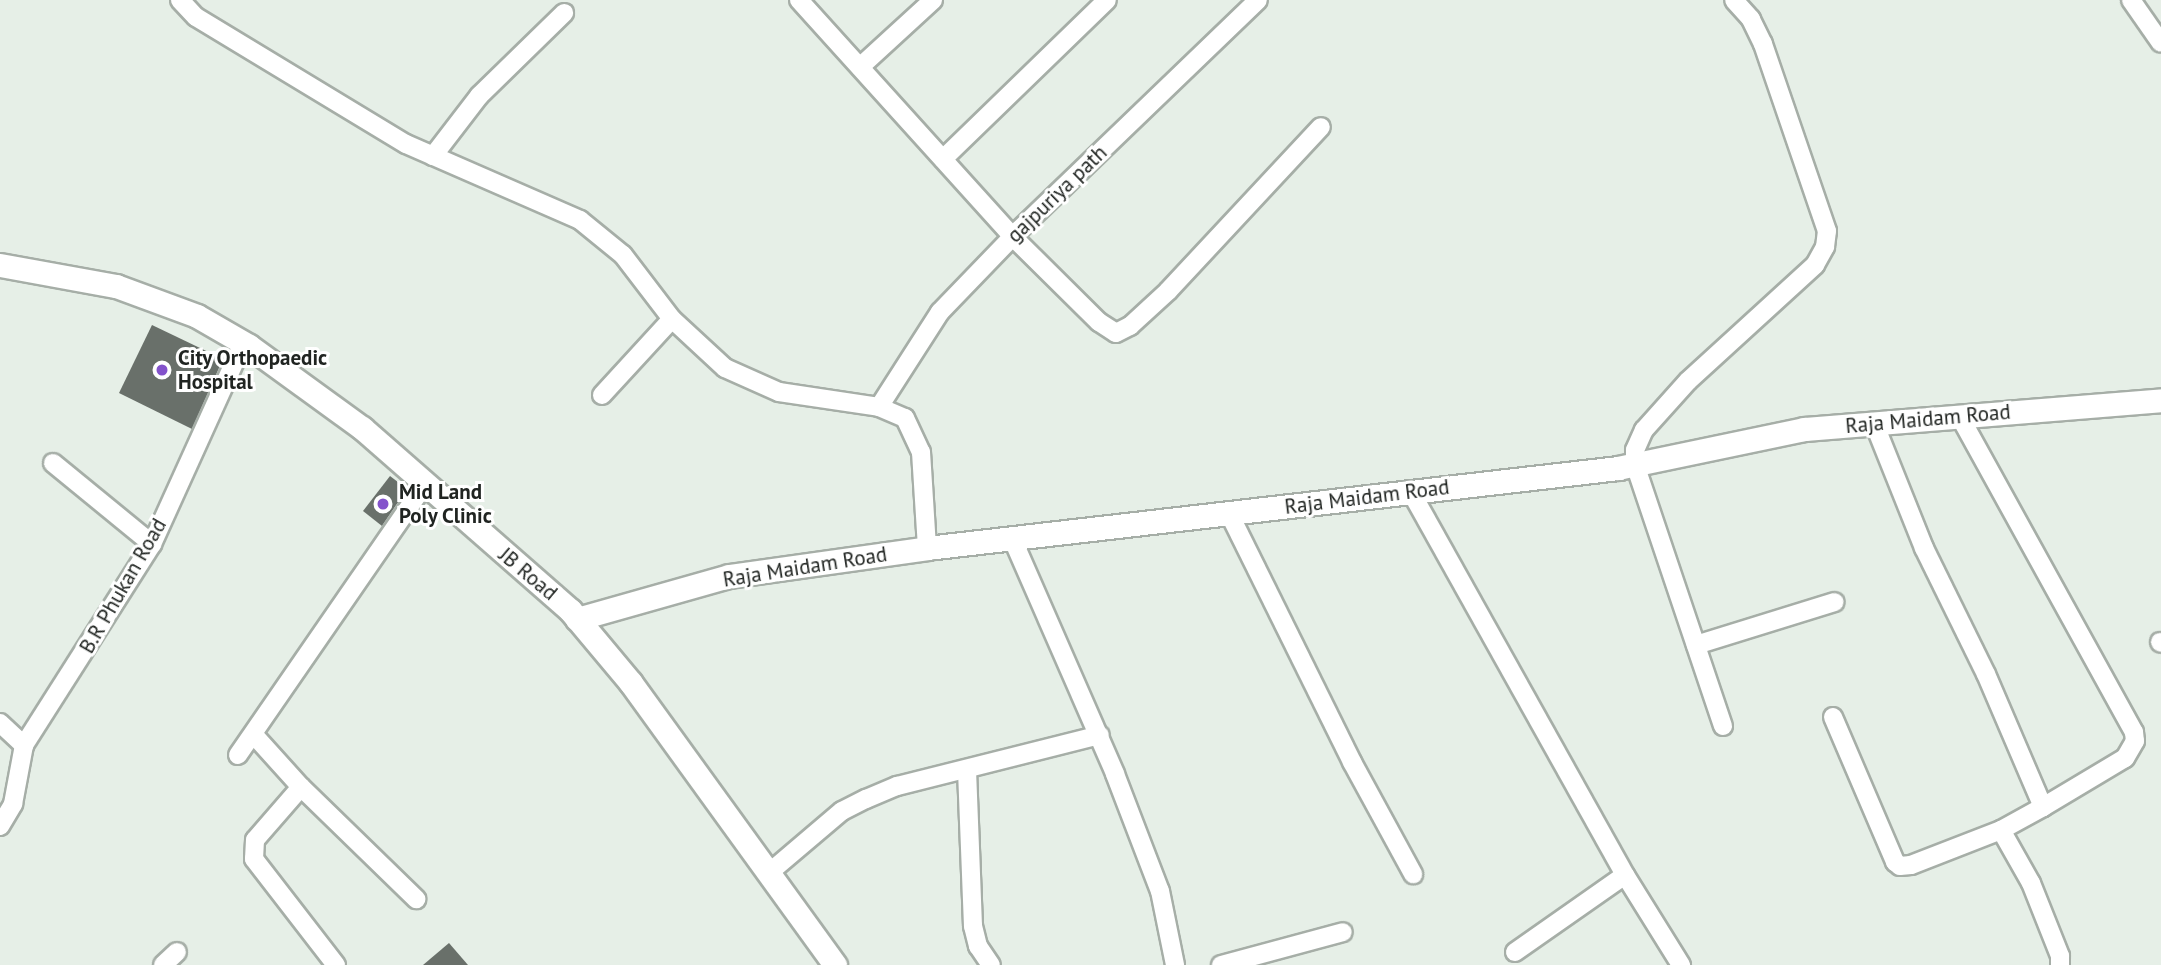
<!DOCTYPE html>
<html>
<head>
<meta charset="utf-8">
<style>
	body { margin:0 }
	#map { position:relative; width:2161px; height:965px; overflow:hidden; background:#e6efe7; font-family:"PT Sans",sans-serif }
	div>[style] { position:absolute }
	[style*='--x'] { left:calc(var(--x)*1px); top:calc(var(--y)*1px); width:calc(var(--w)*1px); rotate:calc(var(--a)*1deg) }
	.building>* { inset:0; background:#69706a }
	.roads { filter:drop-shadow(2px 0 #a6aea7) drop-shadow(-2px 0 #a6aea7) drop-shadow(0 2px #a6aea7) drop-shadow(0 -2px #a6aea7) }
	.minor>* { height:18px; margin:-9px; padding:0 9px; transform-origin:9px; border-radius:9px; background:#fff }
	.tertiary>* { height:23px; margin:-11.5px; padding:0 11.5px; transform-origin:11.5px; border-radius:11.5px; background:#fff }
	.dots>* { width:19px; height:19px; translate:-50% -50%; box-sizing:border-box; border:4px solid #fff; border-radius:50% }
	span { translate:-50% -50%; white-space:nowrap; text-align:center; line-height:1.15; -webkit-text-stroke:6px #fff; paint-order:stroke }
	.street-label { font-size:21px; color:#202421 }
	.poi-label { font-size:21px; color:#202421; font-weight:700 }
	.left { translate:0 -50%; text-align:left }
</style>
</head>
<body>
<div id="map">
	<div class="building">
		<div style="clip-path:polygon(152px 325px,223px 359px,192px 429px,119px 393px)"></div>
		<div style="clip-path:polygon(390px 476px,407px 489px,382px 526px,363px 511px)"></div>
		<div style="clip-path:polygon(449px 943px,468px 965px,423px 965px)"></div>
	</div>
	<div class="roads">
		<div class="minor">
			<div style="--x:180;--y:0;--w:23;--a:47"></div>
			<div style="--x:196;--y:17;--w:245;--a:31.2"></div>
			<div style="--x:406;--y:144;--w:190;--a:23.6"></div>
			<div style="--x:580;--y:220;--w:55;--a:39.1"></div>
			<div style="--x:623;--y:255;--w:81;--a:52.6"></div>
			<div style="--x:672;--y:319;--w:72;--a:42.8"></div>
			<div style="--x:725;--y:368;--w:59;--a:24"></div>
			<div style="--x:779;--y:392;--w:101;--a:8.5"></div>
			<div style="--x:879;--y:407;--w:28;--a:23"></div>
			<div style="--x:905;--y:418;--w:38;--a:65"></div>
			<div style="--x:921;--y:452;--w:96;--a:86.4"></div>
			<div style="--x:799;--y:0;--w:318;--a:47.9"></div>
			<div style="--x:1012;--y:236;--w:122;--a:44.7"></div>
			<div style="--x:1099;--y:322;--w:20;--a:33"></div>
			<div style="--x:1116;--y:333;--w:16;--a:-27"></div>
			<div style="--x:1130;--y:326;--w:52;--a:-42.6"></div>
			<div style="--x:1168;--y:291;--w:224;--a:-47"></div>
			<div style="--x:2131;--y:0;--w:52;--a:55.1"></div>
			<div style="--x:860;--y:67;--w:99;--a:-42.5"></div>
			<div style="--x:433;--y:156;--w:76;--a:-52.5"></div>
			<div style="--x:479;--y:96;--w:119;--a:-44.3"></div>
			<div style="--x:943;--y:159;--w:228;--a:-44.1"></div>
			<div style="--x:602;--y:395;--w:103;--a:-47.4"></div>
			<div style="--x:879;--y:407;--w:113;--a:-57.3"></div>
			<div style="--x:940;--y:312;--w:115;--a:-46.1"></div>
			<div style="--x:1020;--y:229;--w:330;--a:-43.9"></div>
			<div style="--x:1960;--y:417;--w:360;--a:61.1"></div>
			<div style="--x:2134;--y:732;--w:9;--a:84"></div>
			<div style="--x:2135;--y:741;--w:20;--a:120"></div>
			<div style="--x:2125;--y:758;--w:96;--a:149.1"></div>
			<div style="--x:1874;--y:423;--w:135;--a:68.2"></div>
			<div style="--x:1924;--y:548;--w:140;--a:63.8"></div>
			<div style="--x:1986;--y:674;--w:145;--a:66.8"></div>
			<div style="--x:2043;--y:807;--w:48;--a:151.3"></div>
			<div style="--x:2001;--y:830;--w:61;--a:60.5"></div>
			<div style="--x:2031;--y:883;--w:79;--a:68.3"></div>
			<div style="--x:2060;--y:956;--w:9;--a:90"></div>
			<div style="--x:53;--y:463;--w:128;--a:39.3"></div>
			<div style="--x:1411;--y:492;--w:439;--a:60.8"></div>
			<div style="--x:1625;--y:875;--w:106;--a:58.1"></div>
			<div style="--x:1229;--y:513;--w:278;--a:63.7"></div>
			<div style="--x:1352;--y:762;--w:128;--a:61.4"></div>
			<div style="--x:1013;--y:540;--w:255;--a:66.4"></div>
			<div style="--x:1115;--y:774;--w:125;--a:69"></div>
			<div style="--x:1160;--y:891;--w:76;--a:78.5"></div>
			<div style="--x:2160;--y:642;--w:1;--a:45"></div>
			<div style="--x:1696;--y:645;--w:145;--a:-17.2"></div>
			<div style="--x:1833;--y:717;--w:158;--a:66.8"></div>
			<div style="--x:1895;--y:862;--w:6;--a:39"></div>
			<div style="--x:1900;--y:866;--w:11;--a:-5"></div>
			<div style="--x:1911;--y:865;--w:97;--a:-21.3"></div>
			<div style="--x:0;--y:723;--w:33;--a:43"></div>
			<div style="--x:1723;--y:726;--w:275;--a:-108.6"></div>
			<div style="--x:1635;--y:465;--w:15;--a:-90"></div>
			<div style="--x:1635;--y:450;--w:22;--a:-66"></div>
			<div style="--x:1644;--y:430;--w:66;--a:-48.1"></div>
			<div style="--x:1688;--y:381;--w:172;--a:-42.4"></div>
			<div style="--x:1815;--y:265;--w:21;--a:-61"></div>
			<div style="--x:1825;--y:247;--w:16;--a:-83"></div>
			<div style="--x:1827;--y:231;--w:198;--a:-108.9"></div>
			<div style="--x:1763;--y:44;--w:28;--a:-116"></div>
			<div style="--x:1751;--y:19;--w:25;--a:-132"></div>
			<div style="--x:254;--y:735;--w:70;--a:47.9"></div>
			<div style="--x:301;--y:787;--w:161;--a:44.2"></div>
			<div style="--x:238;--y:755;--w:328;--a:-55.4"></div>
			<div style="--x:967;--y:770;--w:156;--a:87.8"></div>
			<div style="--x:973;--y:926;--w:21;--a:76"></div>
			<div style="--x:978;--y:946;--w:23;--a:56"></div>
			<div style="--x:301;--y:787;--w:70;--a:131"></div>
			<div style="--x:255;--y:840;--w:19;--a:93"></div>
			<div style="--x:254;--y:859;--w:134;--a:52.3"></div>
			<div style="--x:0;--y:826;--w:26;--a:-59"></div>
			<div style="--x:13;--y:804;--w:60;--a:-79.4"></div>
			<div style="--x:24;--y:745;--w:238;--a:-57.5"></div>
			<div style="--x:152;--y:544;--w:221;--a:-65.6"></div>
			<div style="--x:770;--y:872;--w:94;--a:-40.3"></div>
			<div style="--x:842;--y:811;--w:27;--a:-27"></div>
			<div style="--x:866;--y:799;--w:34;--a:-23"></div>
			<div style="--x:897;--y:786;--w:209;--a:-14.1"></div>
			<div style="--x:1515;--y:952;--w:134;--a:-35"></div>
			<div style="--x:163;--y:965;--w:19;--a:-43"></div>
			<div style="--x:1221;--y:965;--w:126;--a:-15.1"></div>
		</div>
		<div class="tertiary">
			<div style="--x:0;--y:265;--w:118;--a:10.3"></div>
			<div style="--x:116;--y:286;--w:86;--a:20.3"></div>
			<div style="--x:197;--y:316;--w:60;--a:30"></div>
			<div style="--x:249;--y:346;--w:140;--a:36"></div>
			<div style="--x:362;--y:428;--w:276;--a:41.2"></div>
			<div style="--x:570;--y:610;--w:95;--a:50.1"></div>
			<div style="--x:631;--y:683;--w:348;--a:54.1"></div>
			<div style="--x:577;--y:619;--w:158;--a:-15.8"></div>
			<div style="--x:729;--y:576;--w:200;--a:-8"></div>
			<div style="--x:927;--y:548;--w:696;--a:-6.6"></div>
			<div style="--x:1618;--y:468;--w:190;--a:-11.8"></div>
			<div style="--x:1804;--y:429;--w:358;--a:-4.6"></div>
		</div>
	</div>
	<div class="dots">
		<div style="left:162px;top:370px;background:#8352cb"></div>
		<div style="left:383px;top:504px;background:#8352cb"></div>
	</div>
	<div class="street-label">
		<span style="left:1057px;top:194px;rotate:-44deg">gajpuriya path</span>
		<span style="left:1928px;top:419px;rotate:-5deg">Raja Maidam Road</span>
		<span style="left:1367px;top:497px;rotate:-7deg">Raja Maidam Road</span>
		<span style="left:805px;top:567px;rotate:-9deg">Raja Maidam Road</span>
		<span style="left:528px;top:574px;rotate:40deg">JB Road</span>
		<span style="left:123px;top:586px;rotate:-60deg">B.R Phukan Road</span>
	</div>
	<div class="poi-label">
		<span class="left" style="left:178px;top:370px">City Orthopaedic<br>Hospital</span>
		<span class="left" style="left:399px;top:504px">Mid Land<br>Poly Clinic</span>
	</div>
</div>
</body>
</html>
